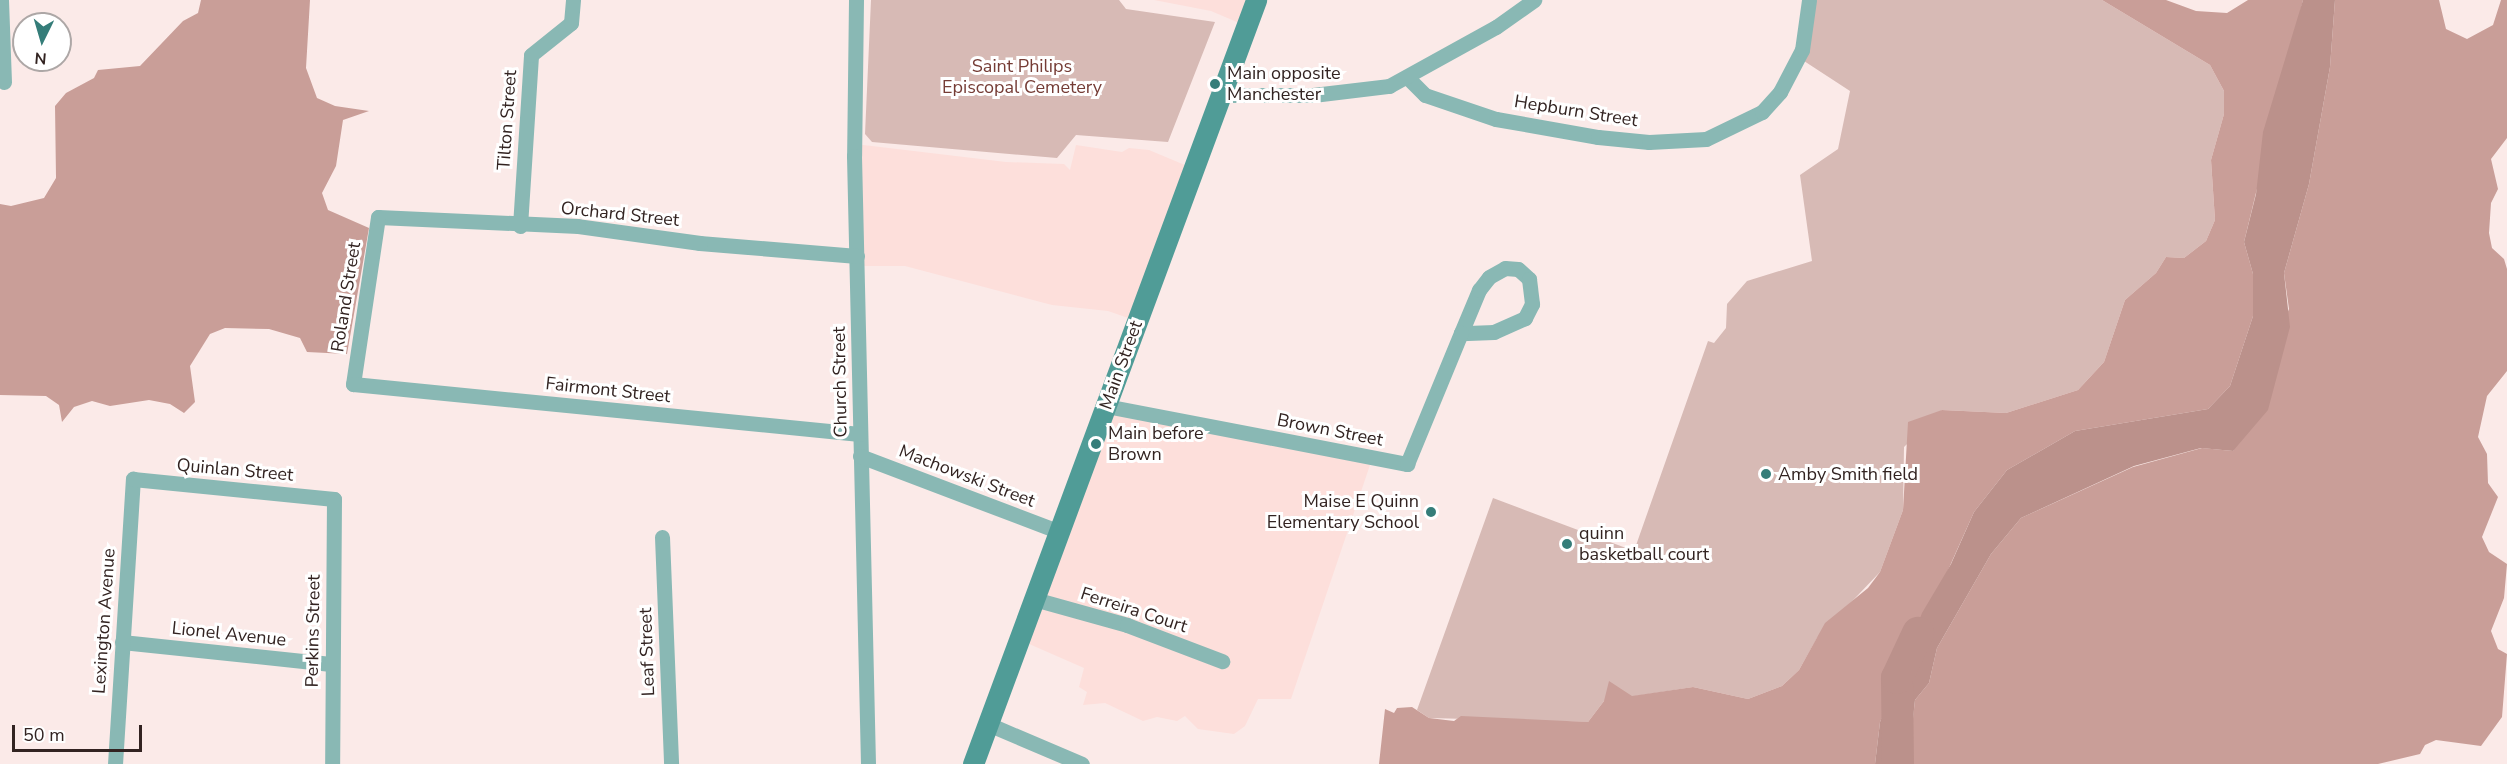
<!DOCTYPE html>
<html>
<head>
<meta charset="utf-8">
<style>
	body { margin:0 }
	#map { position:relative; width:2507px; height:764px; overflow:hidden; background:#fbeae8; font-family:"Nunito Sans",sans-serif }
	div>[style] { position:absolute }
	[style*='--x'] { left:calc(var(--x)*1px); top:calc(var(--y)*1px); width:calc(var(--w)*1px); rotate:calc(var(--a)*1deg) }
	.built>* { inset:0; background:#fddfdb }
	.green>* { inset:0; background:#d7bab5 }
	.forest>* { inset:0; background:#c99e98 }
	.water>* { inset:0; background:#bb918b }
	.river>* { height:32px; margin:-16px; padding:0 16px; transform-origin:16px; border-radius:16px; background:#bb918b }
	.street>* { height:15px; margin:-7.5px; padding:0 7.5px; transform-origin:7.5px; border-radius:7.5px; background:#89b8b4 }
	.secondary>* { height:21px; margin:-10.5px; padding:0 10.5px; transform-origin:10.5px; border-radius:10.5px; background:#509c97 }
	.dots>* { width:16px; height:16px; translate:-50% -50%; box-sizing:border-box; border:3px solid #fff; border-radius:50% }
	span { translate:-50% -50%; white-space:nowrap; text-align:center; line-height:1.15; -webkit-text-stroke:6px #fff; paint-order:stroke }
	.park-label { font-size:18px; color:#753c35 }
	.poi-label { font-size:18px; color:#322321 }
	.left { translate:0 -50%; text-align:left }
	.right { translate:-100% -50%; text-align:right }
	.street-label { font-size:18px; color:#322321 }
	.north { position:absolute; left:12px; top:12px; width:60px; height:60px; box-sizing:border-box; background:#fff; border:2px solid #ada7a6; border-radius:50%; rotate:185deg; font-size:16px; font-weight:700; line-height:24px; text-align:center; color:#322321 }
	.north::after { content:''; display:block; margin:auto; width:21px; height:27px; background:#357d79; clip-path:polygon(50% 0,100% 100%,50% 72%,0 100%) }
	.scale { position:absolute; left:12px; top:725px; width:130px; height:27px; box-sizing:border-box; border:3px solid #322321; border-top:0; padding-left:8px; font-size:18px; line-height:21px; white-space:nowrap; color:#322321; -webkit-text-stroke:4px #fff; paint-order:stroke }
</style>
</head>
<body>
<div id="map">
	<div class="built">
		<div style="clip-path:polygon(1154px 0,1255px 0,1244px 25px,1211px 11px)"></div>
		<div style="clip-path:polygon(855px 144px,1006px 162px,1064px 164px,1070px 170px,1076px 145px,1122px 152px,1129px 148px,1149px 150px,1192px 168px,1134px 320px,1108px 311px,1052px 305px,905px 266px,857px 266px)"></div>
		<div style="clip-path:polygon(1104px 411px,1371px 462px,1291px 699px,1258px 699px,1245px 726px,1234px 734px,1198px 729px,1185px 716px,1177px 721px,1157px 717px,1143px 721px,1105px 703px,1083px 705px,1087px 692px,1079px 687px,1084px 668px,1020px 640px)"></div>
	</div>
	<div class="green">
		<div style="clip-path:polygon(871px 0,1119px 0,1126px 9px,1215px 22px,1168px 142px,1076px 135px,1057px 158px,872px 142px,865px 134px)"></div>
		<div style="clip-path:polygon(1808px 0,2102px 0,2210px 65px,2224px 91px,2224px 114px,2211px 160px,2215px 220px,2206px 241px,2184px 258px,2166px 257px,2156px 273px,2125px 300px,2104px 362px,2078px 390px,2006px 413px,1942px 410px,1904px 447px,1903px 510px,1880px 572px,1817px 638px,1799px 670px,1782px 686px,1748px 699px,1693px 687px,1604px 701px,1588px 722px,1429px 718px,1417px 710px,1493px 498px,1634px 551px,1708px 341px,1714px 343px,1726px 328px,1727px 304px,1747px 281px,1812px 261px,1800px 175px,1838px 149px,1850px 91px,1804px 61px)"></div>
	</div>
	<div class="forest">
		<div style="clip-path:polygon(201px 0,310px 0,306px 68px,317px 98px,335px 106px,369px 111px,343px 120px,336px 166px,322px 193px,328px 210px,369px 228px,347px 354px,307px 352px,300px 338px,269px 329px,225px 328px,210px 334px,190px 366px,195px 402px,184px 413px,170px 404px,149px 400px,110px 406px,92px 401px,74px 407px,62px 422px,59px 405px,46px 396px,0 395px,0 204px,11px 206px,44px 198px,56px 178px,55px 106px,66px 93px,94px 78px,98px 70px,140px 66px,183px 21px,198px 13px)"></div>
		<div style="clip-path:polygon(2102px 0,2166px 0,2196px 11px,2227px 13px,2248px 0,2303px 0,2244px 242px,2253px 274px,2253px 316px,2230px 386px,2208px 409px,2075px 431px,2007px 470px,1974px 512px,1880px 722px,1875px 764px,1379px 764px,1385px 709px,1394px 713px,1397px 708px,1412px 707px,1429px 718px,1454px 721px,1461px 716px,1588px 722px,1604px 701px,1609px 681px,1632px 696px,1693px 687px,1748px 699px,1782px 686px,1799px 670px,1825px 623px,1868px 588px,1880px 572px,1903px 510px,1908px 422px,1942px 410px,2006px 413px,2078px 390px,2104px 362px,2125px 300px,2156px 273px,2166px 257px,2184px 258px,2206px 241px,2215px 220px,2211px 160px,2224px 114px,2224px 91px,2210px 65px)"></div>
		<div style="clip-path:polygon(2335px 0,2439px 0,2446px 29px,2467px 39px,2493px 25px,2501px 0,2507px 0,2507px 138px,2491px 159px,2498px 189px,2491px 203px,2489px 233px,2492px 248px,2504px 259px,2507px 269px,2507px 371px,2487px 396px,2478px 437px,2487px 454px,2488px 483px,2498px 497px,2482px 537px,2489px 552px,2507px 564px,2504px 598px,2491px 631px,2498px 649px,2507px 654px,2502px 717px,2481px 746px,2436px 740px,2425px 745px,2420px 754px,2378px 764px,1908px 764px,1915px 700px,1929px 683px,1937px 648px,1991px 554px,2021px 518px,2133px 467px,2202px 448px,2233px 451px,2289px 309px,2284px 273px,2309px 184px,2330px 67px)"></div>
	</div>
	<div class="water">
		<div style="clip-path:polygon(2303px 0,2335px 0,2330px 67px,2309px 184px,2284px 273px,2290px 327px,2268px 410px,2233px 451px,2201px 448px,2134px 466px,2021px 518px,1991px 554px,1937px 648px,1929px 683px,1915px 700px,1908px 764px,1875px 764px,1880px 722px,1922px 613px,1951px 564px,1974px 512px,2007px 470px,2075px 431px,2208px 409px,2230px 386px,2253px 316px,2253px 274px,2244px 242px,2256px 194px,2263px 132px)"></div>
	</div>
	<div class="river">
		<div style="--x:1898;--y:764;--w:86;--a:-90.7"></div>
		<div style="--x:1897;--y:678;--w:50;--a:-65"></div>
	</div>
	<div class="street">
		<div style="--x:1;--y:0;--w:82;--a:87.9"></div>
		<div style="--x:856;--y:0;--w:156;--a:90.7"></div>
		<div style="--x:854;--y:156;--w:608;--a:88.68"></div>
		<div style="--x:1408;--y:78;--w:24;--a:45"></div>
		<div style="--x:1425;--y:95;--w:75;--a:18.7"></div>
		<div style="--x:1496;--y:119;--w:104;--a:10"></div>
		<div style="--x:1598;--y:137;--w:51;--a:5.6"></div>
		<div style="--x:1649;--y:142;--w:57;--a:-3"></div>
		<div style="--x:1706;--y:139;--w:62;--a:-25.7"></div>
		<div style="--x:1762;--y:112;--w:27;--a:-48"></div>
		<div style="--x:1780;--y:92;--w:47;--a:-62.4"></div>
		<div style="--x:1802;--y:50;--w:50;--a:-82"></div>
		<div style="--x:1220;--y:95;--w:93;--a:0"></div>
		<div style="--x:1313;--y:95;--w:77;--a:-6.8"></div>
		<div style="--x:1389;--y:86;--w:122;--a:-28.9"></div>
		<div style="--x:1496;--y:27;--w:47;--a:-35.4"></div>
		<div style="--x:520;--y:226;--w:171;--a:-86.3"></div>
		<div style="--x:531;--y:55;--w:51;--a:-38.7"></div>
		<div style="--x:571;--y:23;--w:23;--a:-85"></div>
		<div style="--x:857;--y:256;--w:158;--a:-175.3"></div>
		<div style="--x:700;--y:243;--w:123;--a:-172.1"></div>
		<div style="--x:578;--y:226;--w:200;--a:-177.4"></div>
		<div style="--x:378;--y:217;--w:169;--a:98.5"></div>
		<div style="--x:353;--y:384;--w:509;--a:5.63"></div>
		<div style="--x:1505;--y:268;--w:13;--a:4"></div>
		<div style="--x:1518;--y:269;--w:15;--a:42"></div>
		<div style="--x:1529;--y:279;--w:25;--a:83"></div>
		<div style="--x:1532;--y:304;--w:16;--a:117"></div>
		<div style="--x:1525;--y:318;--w:34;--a:156"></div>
		<div style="--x:1494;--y:332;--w:33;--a:178"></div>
		<div style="--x:1461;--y:333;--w:47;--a:-67.3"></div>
		<div style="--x:1479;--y:290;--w:16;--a:-52"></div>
		<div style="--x:1489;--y:277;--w:18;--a:-29"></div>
		<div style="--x:1106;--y:406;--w:307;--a:10.9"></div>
		<div style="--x:1407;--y:464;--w:142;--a:-67.6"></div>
		<div style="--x:860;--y:456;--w:214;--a:20.8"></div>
		<div style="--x:662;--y:537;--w:227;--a:87.7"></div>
		<div style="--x:1034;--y:599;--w:97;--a:15.6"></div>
		<div style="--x:1127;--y:625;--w:102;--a:20.8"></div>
		<div style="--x:122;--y:642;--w:210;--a:6"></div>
		<div style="--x:988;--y:724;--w:102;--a:23.1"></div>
		<div style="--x:115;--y:764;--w:286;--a:-86.4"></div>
		<div style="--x:133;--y:479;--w:202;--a:5.7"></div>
		<div style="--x:334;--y:499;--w:265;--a:90.4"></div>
	</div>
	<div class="secondary">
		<div style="--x:973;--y:764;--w:815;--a:-69.67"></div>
	</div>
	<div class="dots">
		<div style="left:1215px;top:84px;background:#357d79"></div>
		<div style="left:1096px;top:444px;background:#357d79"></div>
		<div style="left:1766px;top:474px;background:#357d79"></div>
		<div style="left:1431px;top:512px;background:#357d79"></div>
		<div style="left:1567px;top:544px;background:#357d79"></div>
	</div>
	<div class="park-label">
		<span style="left:1022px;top:77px">Saint Philips<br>Episcopal Cemetery</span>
	</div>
	<div class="poi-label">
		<span class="left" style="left:1227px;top:84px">Main opposite<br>Manchester</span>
		<span class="left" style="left:1108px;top:444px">Main before<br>Brown</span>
		<span class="left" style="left:1778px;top:474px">Amby Smith field</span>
		<span class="right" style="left:1419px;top:512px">Maise E Quinn<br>Elementary School</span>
		<span class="left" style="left:1579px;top:544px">quinn<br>basketball court</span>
	</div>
	<div class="street-label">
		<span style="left:1576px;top:111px;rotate:9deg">Hepburn Street</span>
		<span style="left:507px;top:120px;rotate:-86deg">Tilton Street</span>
		<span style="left:620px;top:214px;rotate:6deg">Orchard Street</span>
		<span style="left:346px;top:297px;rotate:-81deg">Roland Street</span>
		<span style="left:1121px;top:365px;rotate:-70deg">Main Street</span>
		<span style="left:840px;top:382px;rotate:-91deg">Church Street</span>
		<span style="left:608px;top:390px;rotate:6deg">Fairmont Street</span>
		<span style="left:1330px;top:430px;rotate:11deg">Brown Street</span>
		<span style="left:235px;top:470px;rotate:5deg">Quinlan Street</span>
		<span style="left:967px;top:476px;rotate:21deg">Machowski Street</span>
		<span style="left:1134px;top:610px;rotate:18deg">Ferreira Court</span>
		<span style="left:104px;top:621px;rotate:-86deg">Lexington Avenue</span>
		<span style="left:313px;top:631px;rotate:-89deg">Perkins Street</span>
		<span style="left:229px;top:634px;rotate:6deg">Lionel Avenue</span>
		<span style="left:647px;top:652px;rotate:-92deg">Leaf Street</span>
	</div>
	<div class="north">N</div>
	<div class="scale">50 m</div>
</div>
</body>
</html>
